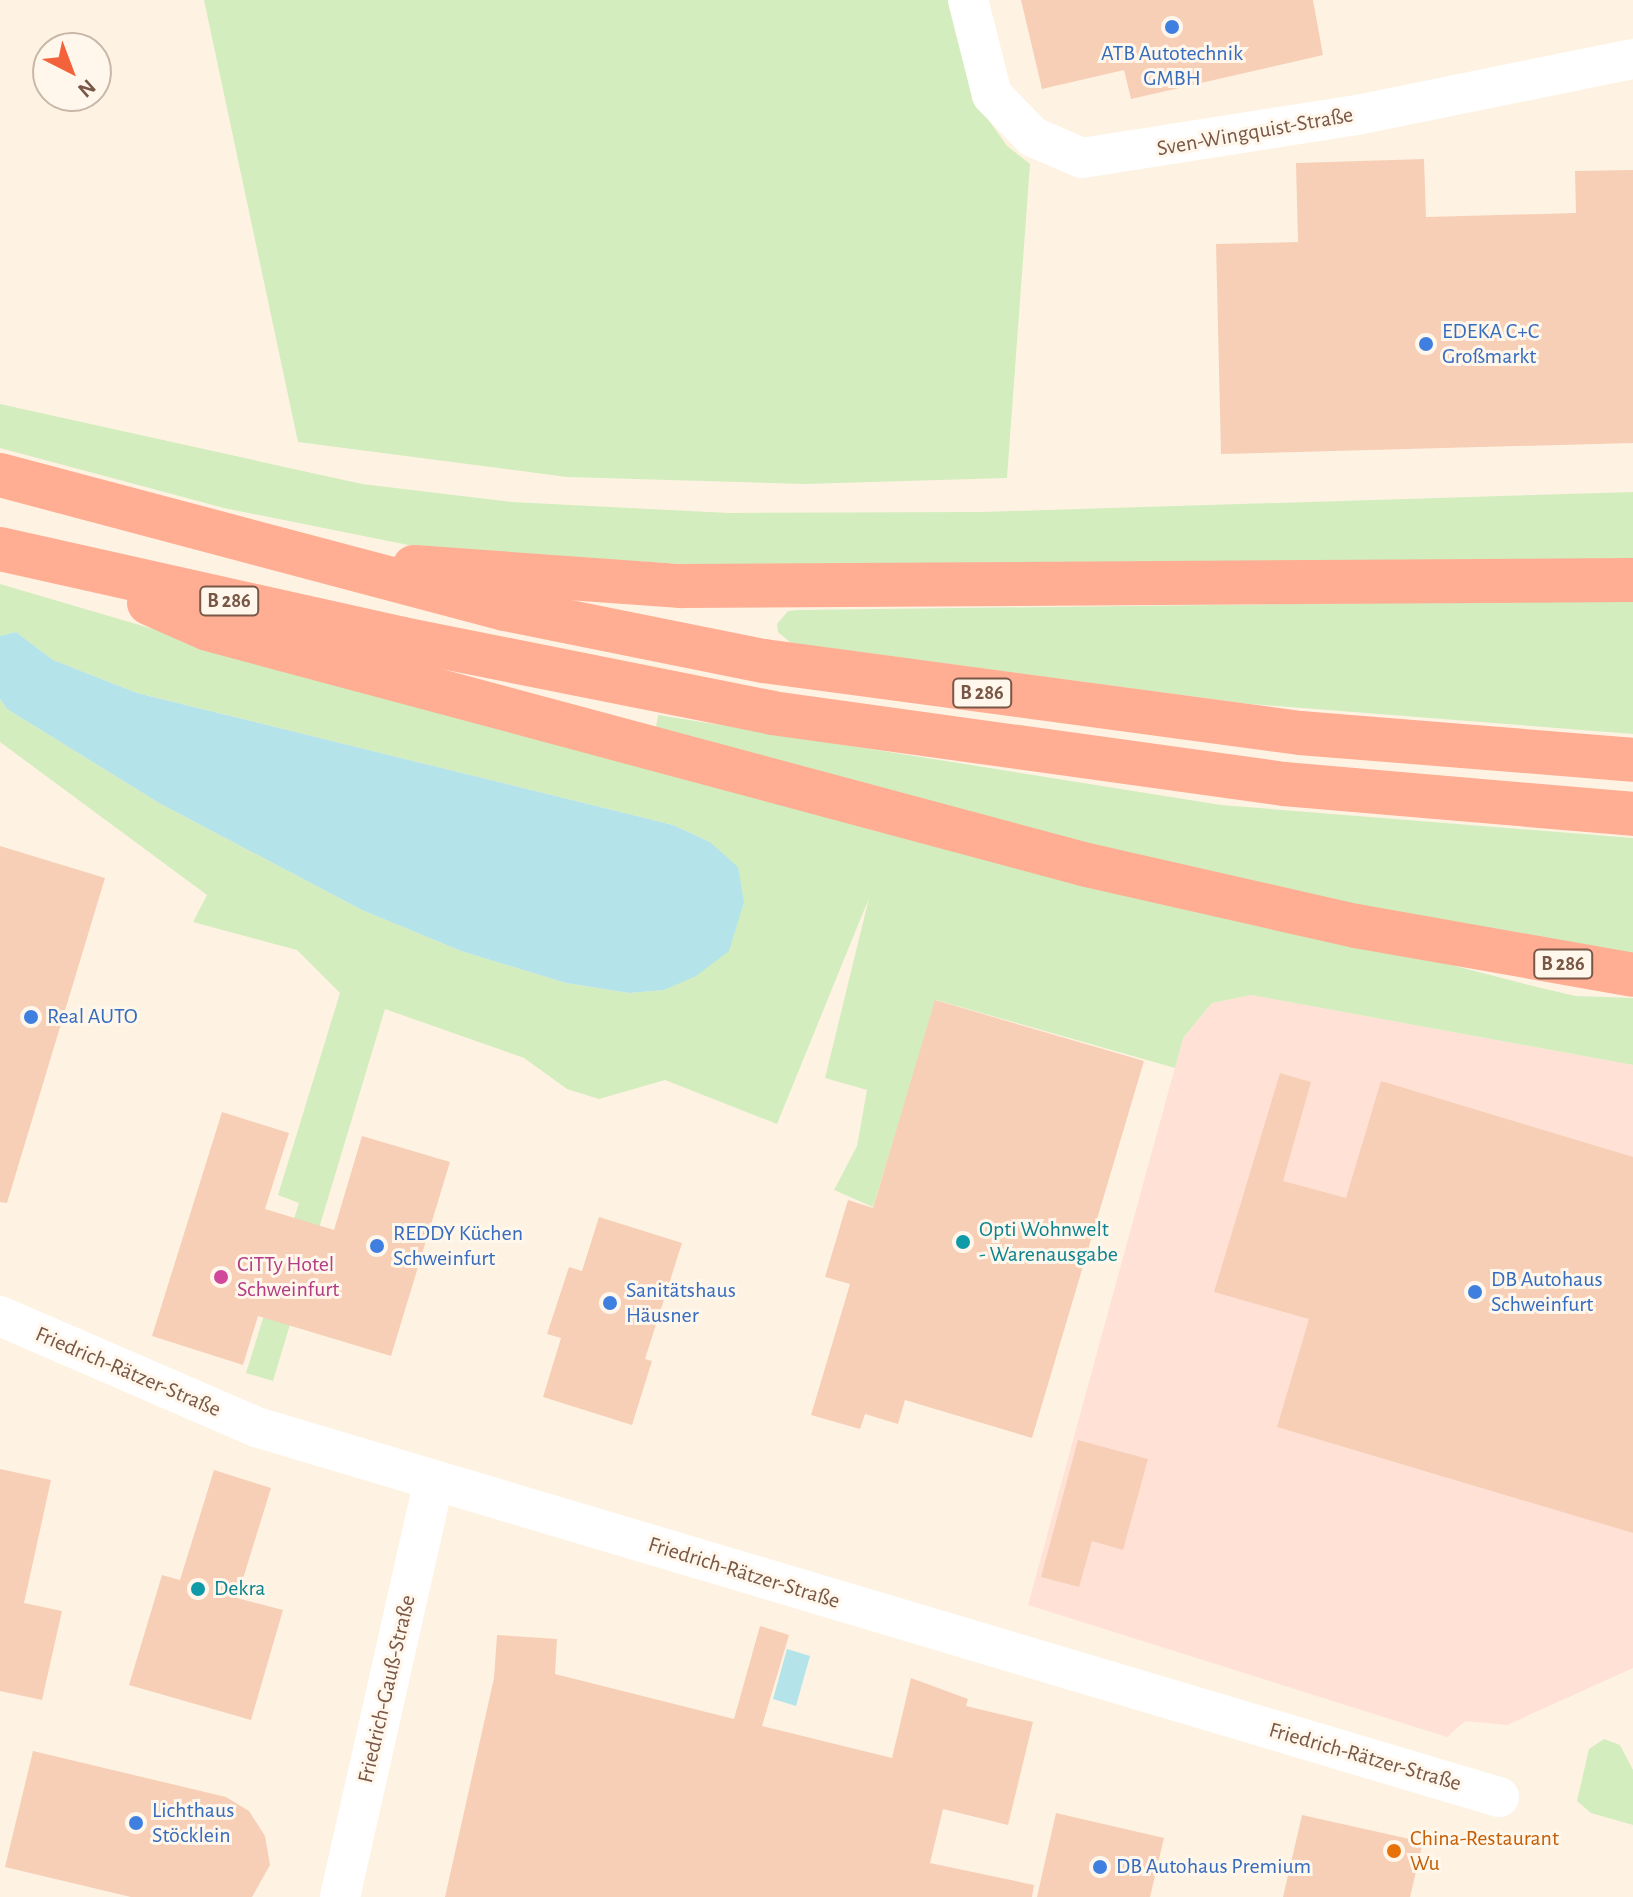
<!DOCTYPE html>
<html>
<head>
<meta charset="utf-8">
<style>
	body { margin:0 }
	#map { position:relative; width:1633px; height:1897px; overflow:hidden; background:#fef3e2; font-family:"Alegreya Sans",sans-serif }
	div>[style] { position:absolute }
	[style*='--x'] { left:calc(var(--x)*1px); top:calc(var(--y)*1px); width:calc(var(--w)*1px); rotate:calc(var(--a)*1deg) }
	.commercial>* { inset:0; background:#ffe1d6 }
	.green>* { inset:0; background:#d3edbf }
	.water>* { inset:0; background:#b5e3ea }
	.building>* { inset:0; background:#f7cfb7 }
	.street>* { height:40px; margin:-20px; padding:0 20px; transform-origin:20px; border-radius:20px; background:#fff }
	.highway>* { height:44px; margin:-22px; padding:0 22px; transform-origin:22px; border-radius:22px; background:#ffad93 }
	.dots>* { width:22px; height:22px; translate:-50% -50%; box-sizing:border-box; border:4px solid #fff7eb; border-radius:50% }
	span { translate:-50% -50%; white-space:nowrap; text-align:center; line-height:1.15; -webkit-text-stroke:6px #fff7eb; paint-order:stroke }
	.shield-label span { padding:2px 6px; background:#fff7eb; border:2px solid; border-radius:6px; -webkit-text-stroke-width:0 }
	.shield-label { font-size:20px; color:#795746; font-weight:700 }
	.shop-label { font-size:22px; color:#366cbe }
	.left { translate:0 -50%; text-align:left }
	.street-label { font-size:22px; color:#795746 }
	.culture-label { font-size:22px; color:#0d838f }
	.hotel-label { font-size:22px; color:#b23c85 }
	.food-label { font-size:22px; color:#c56008 }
	.north { position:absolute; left:32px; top:32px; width:80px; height:80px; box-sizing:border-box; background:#fff7eb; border:2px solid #c9b7a9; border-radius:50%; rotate:138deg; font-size:22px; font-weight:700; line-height:32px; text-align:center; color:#795746 }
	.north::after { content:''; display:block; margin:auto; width:28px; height:36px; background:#f4623b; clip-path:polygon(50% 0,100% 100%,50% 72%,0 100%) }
</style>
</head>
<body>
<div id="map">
	<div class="commercial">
		<div style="clip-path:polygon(1251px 995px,1633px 1065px,1633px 1668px,1507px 1725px,1465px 1721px,1447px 1737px,1028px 1605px,1183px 1038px,1212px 1003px)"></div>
	</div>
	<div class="green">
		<div style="clip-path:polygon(204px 0,955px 0,978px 105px,1007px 146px,1030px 164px,1007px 478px,803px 484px,567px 477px,298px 442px)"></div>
		<div style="clip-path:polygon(0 404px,362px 484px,512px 502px,729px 513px,981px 512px,1633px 492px,1633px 566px,906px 577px,428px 549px,224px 508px,0 448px)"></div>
		<div style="clip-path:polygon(0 584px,211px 646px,1541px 988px,1576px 996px,1633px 998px,1633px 1065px,1251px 995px,1212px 1003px,1183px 1038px,1175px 1068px,936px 1000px,873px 1207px,834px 1190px,857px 1146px,867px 1090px,825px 1078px,869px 898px,777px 1124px,665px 1080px,599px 1099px,567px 1089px,524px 1058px,385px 1009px,273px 1381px,246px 1373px,299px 1203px,278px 1195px,340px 993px,297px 950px,193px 922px,207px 895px,0 742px,0 699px,7px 709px,159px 803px,362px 910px,461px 951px,566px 983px,629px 993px,664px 990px,710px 842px,673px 825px,137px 693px,53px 660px,16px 632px,0 636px)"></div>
		<div style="clip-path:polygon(1633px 600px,1633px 734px,1250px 704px,791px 643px,778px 632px,777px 624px,788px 611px,798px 610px)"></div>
		<div style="clip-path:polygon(658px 715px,1221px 805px,1633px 838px,1633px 959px,1544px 947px,1150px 861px,655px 734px)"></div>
		<div style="clip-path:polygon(1604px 1739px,1620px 1745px,1633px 1770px,1633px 1825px,1591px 1813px,1577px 1801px,1589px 1749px)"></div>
	</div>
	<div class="water">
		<div style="clip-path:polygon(16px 632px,53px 660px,137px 693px,673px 825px,710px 842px,738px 867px,744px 902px,729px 951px,696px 976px,664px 990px,629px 993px,566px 983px,461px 951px,362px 910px,159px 803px,7px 709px,0 699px,0 636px)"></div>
		<div style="clip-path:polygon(787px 1649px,810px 1656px,796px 1706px,773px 1699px)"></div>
	</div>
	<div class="building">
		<div style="clip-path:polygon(1021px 0,1313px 0,1323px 55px,1131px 99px,1124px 70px,1042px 89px)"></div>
		<div style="clip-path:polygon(1424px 159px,1426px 217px,1576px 213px,1575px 171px,1633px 170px,1633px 443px,1221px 454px,1216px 244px,1298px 242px,1296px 163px)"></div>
		<div style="clip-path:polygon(0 846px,105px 878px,7px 1203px,0 1202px)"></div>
		<div style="clip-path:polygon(935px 1000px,1144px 1061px,1032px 1438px,905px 1400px,898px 1424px,865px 1414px,860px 1429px,811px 1415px,850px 1284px,825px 1277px,848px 1200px,873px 1208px)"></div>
		<div style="clip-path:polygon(1280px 1073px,1311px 1082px,1283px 1181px,1346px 1198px,1381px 1081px,1633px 1157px,1633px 1533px,1277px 1427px,1309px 1319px,1214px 1292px)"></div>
		<div style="clip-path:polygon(222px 1112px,289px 1133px,265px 1209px,334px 1230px,362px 1136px,450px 1162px,391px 1356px,258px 1316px,243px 1365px,152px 1336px)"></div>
		<div style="clip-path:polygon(599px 1217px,682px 1243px,645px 1359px,652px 1361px,632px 1425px,543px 1397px,561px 1338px,547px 1334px,569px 1267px,582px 1271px)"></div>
		<div style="clip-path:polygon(1078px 1440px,1148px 1459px,1123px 1550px,1092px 1541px,1079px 1587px,1041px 1577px)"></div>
		<div style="clip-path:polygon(0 1469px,51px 1480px,24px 1603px,62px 1611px,42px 1700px,0 1691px)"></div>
		<div style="clip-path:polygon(214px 1470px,271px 1488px,237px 1598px,283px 1610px,251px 1720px,129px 1685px,162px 1575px,180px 1580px)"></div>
		<div style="clip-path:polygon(760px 1626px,789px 1635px,762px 1726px,892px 1758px,911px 1678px,968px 1699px,966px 1706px,1033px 1722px,1008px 1825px,943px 1809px,930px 1863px,1034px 1885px,1032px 1897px,445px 1897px,494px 1678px,497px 1635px,557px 1639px,555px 1674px,734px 1719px)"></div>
		<div style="clip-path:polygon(33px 1751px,226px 1797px,249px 1811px,265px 1836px,270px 1865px,252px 1897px,131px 1897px,5px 1867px)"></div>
		<div style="clip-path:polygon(1056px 1813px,1164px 1838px,1150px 1897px,1037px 1897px)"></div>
		<div style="clip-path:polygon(1302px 1815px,1423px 1842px,1410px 1897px,1283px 1897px)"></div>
	</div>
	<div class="street">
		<div style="--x:968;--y:0;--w:98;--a:75.8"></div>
		<div style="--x:992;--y:95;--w:59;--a:45.7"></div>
		<div style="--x:1033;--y:137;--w:53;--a:23.2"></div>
		<div style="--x:1082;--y:158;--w:278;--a:-8.9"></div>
		<div style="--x:1357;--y:115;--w:282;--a:-11.5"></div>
		<div style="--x:0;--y:1316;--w:279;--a:23.4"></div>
		<div style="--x:256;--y:1427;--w:1297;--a:16.58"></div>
		<div style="--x:340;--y:1897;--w:426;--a:-77.3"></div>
	</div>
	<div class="highway">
		<div style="--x:0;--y:475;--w:522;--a:14.86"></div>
		<div style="--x:505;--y:609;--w:264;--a:11.4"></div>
		<div style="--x:764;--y:661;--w:541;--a:7.65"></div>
		<div style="--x:1300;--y:733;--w:334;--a:4.6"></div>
		<div style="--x:0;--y:549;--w:413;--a:12.6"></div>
		<div style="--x:403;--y:639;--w:376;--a:11.3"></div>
		<div style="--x:772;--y:713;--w:517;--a:7.89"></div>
		<div style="--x:1284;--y:784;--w:350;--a:4.9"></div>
		<div style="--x:414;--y:567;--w:268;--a:4.1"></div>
		<div style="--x:681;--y:586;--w:952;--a:-0.36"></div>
		<div style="--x:149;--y:603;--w:64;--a:23.8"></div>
		<div style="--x:208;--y:629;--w:910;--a:15.03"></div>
		<div style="--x:1087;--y:865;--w:276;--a:12.8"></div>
		<div style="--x:1356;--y:926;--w:281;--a:10"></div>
	</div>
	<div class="dots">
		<div style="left:1172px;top:27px;background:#3f7fe0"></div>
		<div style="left:1426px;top:344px;background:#3f7fe0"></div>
		<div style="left:31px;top:1017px;background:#3f7fe0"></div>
		<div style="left:963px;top:1242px;background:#0f9aa8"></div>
		<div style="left:377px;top:1246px;background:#3f7fe0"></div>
		<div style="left:221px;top:1277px;background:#d1479c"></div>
		<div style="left:1475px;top:1292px;background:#3f7fe0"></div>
		<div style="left:610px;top:1303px;background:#3f7fe0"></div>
		<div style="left:198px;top:1589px;background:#0f9aa8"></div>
		<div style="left:136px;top:1823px;background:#3f7fe0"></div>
		<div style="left:1394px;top:1851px;background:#e8710a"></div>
		<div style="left:1100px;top:1867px;background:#3f7fe0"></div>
	</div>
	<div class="shield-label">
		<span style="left:229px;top:601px">B 286</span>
		<span style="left:982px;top:693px">B 286</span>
		<span style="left:1563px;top:964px">B 286</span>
	</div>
	<div class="shop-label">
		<span style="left:1172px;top:66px">ATB Autotechnik<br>GMBH</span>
		<span class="left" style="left:1442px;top:344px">EDEKA C+C<br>Großmarkt</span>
		<span class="left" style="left:47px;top:1017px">Real AUTO</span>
		<span class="left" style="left:393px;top:1246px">REDDY Küchen<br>Schweinfurt</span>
		<span class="left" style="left:1491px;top:1292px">DB Autohaus<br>Schweinfurt</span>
		<span class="left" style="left:626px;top:1303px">Sanitätshaus<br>Häusner</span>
		<span class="left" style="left:152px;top:1823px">Lichthaus<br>Stöcklein</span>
		<span class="left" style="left:1116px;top:1867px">DB Autohaus Premium</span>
	</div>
	<div class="street-label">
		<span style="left:1255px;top:132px;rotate:-10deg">Sven-Wingquist-Straße</span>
		<span style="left:128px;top:1372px;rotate:23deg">Friedrich-Rätzer-Straße</span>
		<span style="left:744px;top:1573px;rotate:17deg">Friedrich-Rätzer-Straße</span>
		<span style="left:387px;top:1689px;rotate:-77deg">Friedrich-Gauß-Straße</span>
		<span style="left:1365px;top:1757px;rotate:16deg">Friedrich-Rätzer-Straße</span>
	</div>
	<div class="culture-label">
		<span class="left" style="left:979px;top:1242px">Opti Wohnwelt<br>- Warenausgabe</span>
		<span class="left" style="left:214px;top:1589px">Dekra</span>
	</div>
	<div class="hotel-label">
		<span class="left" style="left:237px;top:1277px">CiTTy Hotel<br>Schweinfurt</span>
	</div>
	<div class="food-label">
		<span class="left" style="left:1410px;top:1851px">China-Restaurant<br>Wu</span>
	</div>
	<div class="north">N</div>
</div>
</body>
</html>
